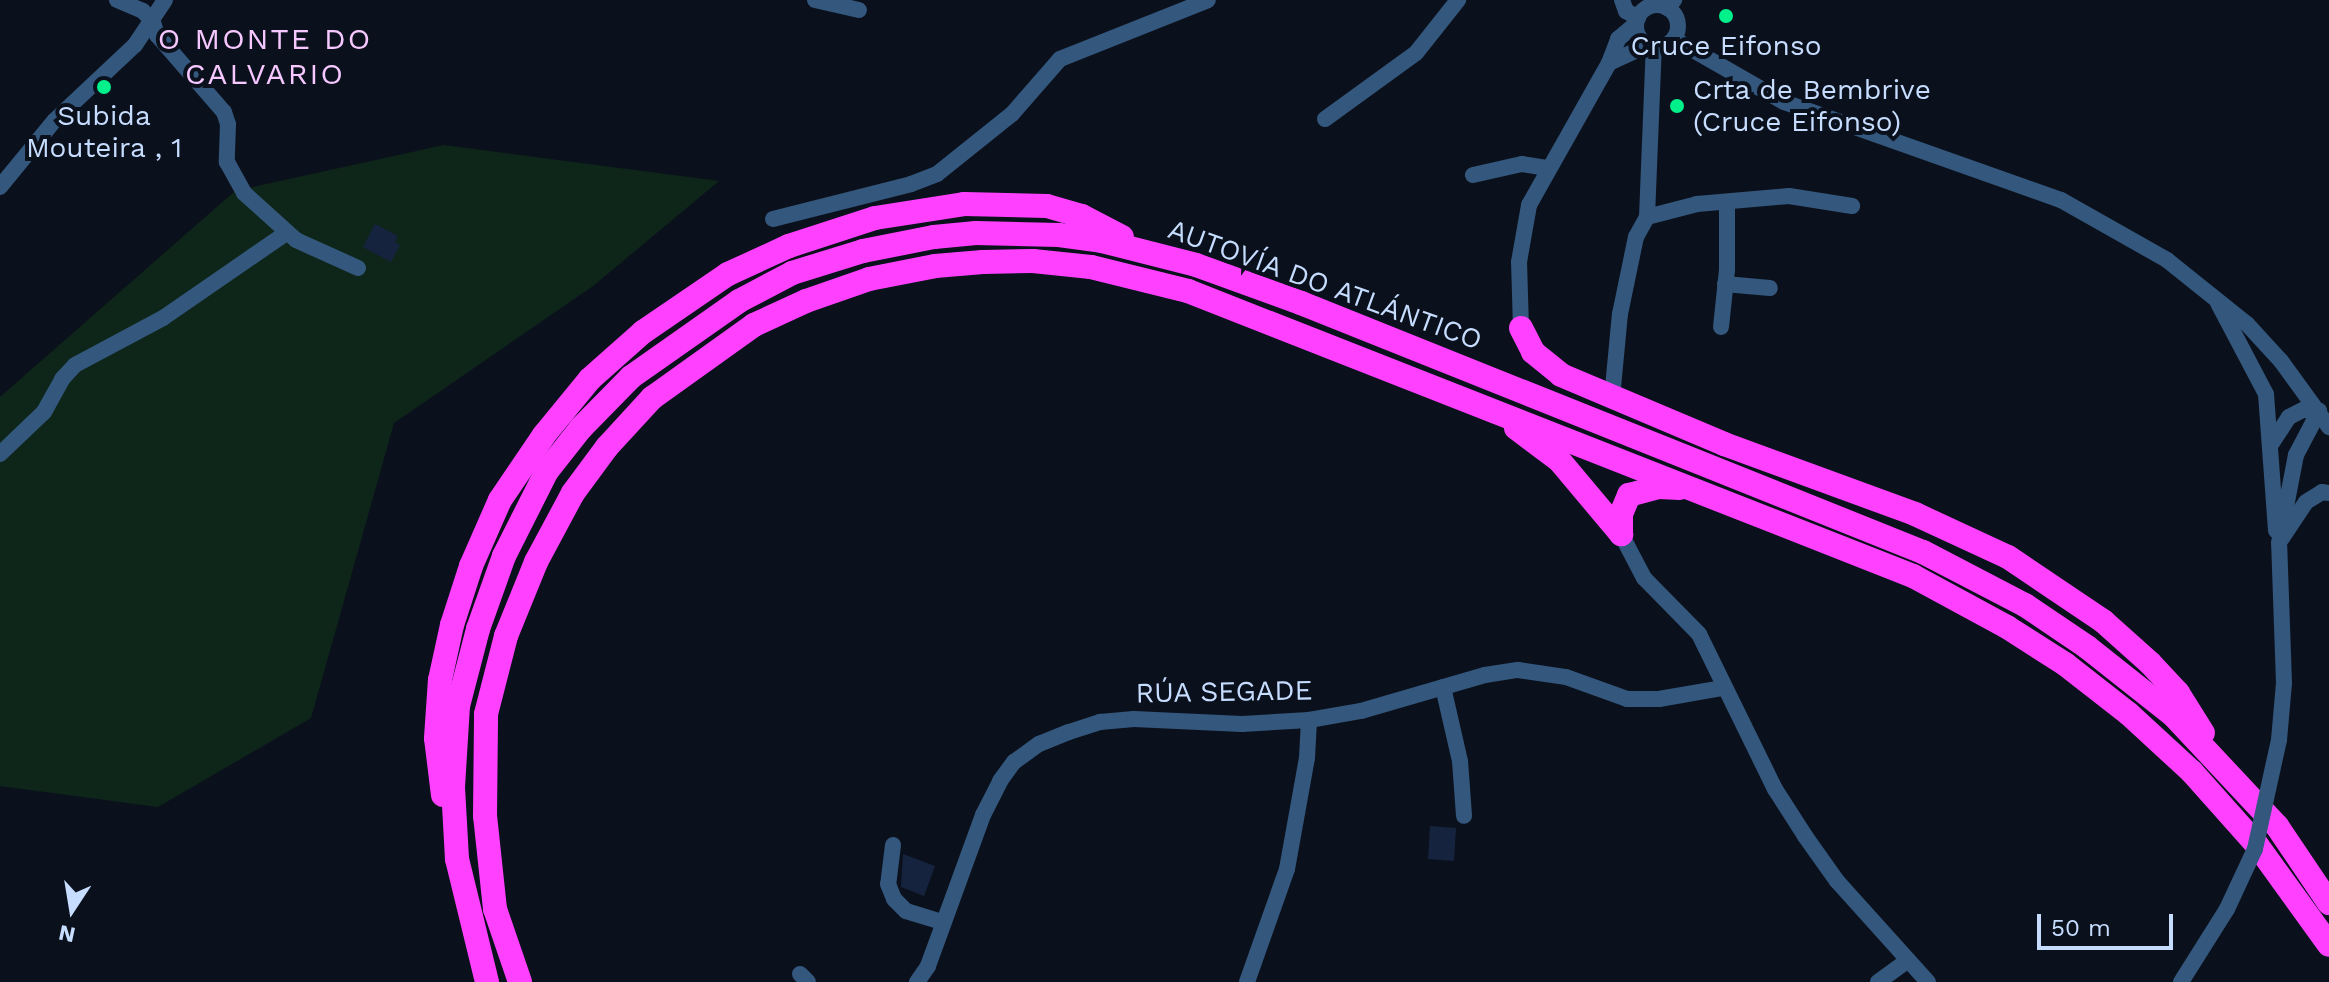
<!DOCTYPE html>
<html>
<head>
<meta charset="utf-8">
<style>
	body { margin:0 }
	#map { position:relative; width:2329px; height:982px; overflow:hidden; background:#0b111c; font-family:"Work Sans",sans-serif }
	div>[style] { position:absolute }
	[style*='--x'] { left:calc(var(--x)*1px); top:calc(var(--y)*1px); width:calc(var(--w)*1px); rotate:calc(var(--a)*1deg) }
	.green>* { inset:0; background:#0e2619 }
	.building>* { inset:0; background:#16233e }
	.minor>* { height:16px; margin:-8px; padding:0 8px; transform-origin:8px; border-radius:8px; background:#34577d }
	.tertiary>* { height:16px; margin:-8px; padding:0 8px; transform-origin:8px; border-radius:8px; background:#34577d }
	.tertiary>.ring { margin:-8px; padding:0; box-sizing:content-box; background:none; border:16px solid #34577d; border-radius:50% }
	.motorway>* { height:24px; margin:-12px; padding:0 12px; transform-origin:12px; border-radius:12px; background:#ff41ff }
	.minor-bridge>* { height:16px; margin:-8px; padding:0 8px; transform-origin:8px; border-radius:8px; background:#34577d }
	.dots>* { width:22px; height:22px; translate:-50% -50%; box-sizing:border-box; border:4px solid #0b111c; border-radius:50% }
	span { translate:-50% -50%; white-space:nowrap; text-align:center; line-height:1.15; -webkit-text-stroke:8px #0b111c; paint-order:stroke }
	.poi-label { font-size:28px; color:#c6ddff }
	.left { translate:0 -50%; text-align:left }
	.street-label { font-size:28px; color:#c6ddff }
	.neighbourhood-label { font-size:30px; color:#f6c8ff; letter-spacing:2px }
	.north { position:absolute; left:32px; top:870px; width:80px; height:80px; -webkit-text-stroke:6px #0b111c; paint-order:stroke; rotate:192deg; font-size:22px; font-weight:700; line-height:32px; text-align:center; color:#c6ddff }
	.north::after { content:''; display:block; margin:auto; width:28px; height:36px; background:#c6ddff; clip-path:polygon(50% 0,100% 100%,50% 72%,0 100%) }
	.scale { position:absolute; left:2037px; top:914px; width:136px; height:36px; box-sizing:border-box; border:4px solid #c6ddff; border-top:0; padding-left:10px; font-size:24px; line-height:28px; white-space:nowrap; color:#c6ddff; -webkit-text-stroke:6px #0b111c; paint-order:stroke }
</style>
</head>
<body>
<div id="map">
	<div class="green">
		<div style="clip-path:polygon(444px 145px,719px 181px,593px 286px,394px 423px,311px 718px,158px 807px,0 786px,0 397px,235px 191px)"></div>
	</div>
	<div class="building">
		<div style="clip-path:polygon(375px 224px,398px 236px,395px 242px,400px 245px,391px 262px,363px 247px)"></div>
		<div style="clip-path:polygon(1430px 826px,1456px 828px,1454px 861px,1428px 859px)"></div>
		<div style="clip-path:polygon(903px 854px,935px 866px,924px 896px,901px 887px)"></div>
	</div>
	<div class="minor">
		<div style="--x:117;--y:0;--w:28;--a:23"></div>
		<div style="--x:143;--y:11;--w:15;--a:48"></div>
		<div style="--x:153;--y:22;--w:14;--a:73"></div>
		<div style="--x:157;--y:35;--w:102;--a:49"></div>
		<div style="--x:224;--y:112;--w:13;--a:72"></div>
		<div style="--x:228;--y:124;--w:38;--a:92"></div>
		<div style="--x:227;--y:162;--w:35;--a:61"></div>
		<div style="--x:244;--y:193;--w:70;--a:42.1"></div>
		<div style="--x:296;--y:240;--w:68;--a:24.3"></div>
		<div style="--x:815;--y:0;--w:45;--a:12.8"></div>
		<div style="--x:1667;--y:8;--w:11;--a:-49"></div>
		<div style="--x:1674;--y:39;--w:127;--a:29.8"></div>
		<div style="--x:1784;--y:102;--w:294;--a:19.5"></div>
		<div style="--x:2061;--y:200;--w:122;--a:29.5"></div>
		<div style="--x:2167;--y:260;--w:102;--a:38.7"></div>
		<div style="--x:2247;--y:324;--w:50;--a:47.4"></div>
		<div style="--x:2281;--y:361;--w:82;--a:54"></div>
		<div style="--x:1325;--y:119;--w:112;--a:-36"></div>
		<div style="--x:1416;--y:53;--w:68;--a:-51.6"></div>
		<div style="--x:1473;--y:175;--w:50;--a:-12.7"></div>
		<div style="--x:1522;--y:164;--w:25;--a:9"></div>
		<div style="--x:0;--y:187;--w:85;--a:-50.7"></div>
		<div style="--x:54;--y:121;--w:111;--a:-43.2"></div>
		<div style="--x:135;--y:45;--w:54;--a:-56.3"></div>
		<div style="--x:1647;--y:217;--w:171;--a:-87.7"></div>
		<div style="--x:773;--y:219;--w:142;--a:-14.2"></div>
		<div style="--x:911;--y:184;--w:28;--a:-21"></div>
		<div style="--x:937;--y:174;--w:96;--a:-38.7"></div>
		<div style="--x:1012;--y:114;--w:73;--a:-48.9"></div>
		<div style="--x:1060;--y:59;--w:159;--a:-21.7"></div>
		<div style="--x:1725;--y:284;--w:45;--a:5.1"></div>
		<div style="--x:2218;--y:303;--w:103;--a:62.2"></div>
		<div style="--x:2266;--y:394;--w:137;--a:85.8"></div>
		<div style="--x:1721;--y:327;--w:57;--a:-84"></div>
		<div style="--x:1727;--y:270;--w:68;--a:-90"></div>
		<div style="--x:1612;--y:398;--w:84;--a:-84.6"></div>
		<div style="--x:1620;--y:314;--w:79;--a:-78.3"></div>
		<div style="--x:1636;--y:237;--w:23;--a:-61"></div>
		<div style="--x:1647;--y:217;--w:52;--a:-14.6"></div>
		<div style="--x:1697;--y:204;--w:92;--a:-5"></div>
		<div style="--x:1789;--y:196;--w:64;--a:9"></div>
		<div style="--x:2272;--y:443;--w:31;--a:-57"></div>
		<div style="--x:2289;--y:417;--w:16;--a:-27"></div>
		<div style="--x:2303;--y:410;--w:16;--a:4"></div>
		<div style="--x:0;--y:454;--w:61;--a:-43.7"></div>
		<div style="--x:44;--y:412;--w:38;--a:-61"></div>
		<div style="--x:62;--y:379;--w:19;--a:-47"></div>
		<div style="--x:75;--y:365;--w:100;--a:-28.1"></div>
		<div style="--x:163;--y:318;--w:150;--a:-34.6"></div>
		<div style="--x:2282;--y:538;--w:43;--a:-56.3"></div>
		<div style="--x:2306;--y:502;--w:19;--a:-32"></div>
		<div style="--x:2322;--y:492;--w:7;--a:8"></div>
		<div style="--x:1443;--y:687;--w:76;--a:77.1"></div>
		<div style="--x:1460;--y:761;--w:55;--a:85.8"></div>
		<div style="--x:2279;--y:740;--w:57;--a:-85"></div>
		<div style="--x:2284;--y:683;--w:140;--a:-92"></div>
		<div style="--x:2279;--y:543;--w:90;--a:-79.1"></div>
		<div style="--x:2296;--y:455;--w:50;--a:-62.4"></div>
		<div style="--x:893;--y:845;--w:39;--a:97"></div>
		<div style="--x:888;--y:884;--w:16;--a:68"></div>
		<div style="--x:894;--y:899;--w:17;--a:45"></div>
		<div style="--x:906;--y:911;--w:38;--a:17"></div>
		<div style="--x:800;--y:974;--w:11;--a:45"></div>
		<div style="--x:917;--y:982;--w:19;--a:-55"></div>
		<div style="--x:928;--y:966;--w:161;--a:-70"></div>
		<div style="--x:983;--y:815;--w:38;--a:-63"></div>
		<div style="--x:1000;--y:781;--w:24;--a:-54"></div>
		<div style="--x:1014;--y:762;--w:31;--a:-36"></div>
		<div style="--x:1039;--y:744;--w:32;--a:-22"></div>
		<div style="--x:1069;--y:732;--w:33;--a:-18"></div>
		<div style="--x:1100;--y:722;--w:34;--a:-5"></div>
		<div style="--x:1134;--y:719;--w:108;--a:2.7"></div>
		<div style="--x:1242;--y:724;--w:67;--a:-3.4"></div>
		<div style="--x:1309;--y:720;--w:53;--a:-9.8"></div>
		<div style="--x:1361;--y:711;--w:129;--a:-16.2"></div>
		<div style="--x:1485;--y:675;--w:33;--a:-9"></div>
		<div style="--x:1518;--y:670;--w:49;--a:8.3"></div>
		<div style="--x:1566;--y:677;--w:65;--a:19.8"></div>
		<div style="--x:1627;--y:699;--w:32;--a:0"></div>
		<div style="--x:1659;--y:699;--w:65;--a:-9.8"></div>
		<div style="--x:1247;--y:982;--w:120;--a:-70.5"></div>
		<div style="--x:1287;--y:869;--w:113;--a:-79.8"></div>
		<div style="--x:1307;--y:758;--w:38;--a:-87"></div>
		<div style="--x:1878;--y:982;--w:37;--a:-36"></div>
		<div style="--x:2181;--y:982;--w:86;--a:-57.8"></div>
	</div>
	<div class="tertiary">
		<div style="--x:1622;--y:0;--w:12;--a:70"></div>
		<div style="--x:1626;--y:11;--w:14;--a:30"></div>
		<div class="ring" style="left:1636px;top:5px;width:26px;height:26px"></div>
		<div style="--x:1609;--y:63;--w:43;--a:-24.8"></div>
		<div style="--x:1521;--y:328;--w:66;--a:-91.7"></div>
		<div style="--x:1519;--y:262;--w:58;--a:-80"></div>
		<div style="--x:1529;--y:205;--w:163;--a:-60.6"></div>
		<div style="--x:1609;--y:63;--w:26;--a:-69"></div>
		<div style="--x:1618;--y:39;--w:23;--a:-40"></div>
		<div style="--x:1621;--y:534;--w:50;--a:62.4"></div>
		<div style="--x:1644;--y:578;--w:78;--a:45.5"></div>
		<div style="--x:1699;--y:634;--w:173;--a:63.9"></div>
		<div style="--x:1775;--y:789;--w:56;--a:57.4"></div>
		<div style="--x:1805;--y:836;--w:55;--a:54.6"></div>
		<div style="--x:1837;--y:881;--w:136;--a:48"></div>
	</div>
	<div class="motorway">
		<div style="--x:1521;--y:328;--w:27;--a:63"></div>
		<div style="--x:1533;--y:352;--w:36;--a:39"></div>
		<div style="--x:1561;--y:375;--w:177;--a:22.9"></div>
		<div style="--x:1724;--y:444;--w:203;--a:20.1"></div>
		<div style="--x:1915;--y:514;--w:102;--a:24.8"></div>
		<div style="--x:2008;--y:557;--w:115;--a:34"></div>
		<div style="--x:2103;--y:621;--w:63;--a:41.8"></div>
		<div style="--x:2150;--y:663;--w:41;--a:47"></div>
		<div style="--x:2178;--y:693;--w:47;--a:58"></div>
		<div style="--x:1516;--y:428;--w:54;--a:36.7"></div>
		<div style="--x:1559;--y:460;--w:97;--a:50"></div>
		<div style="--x:1621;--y:534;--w:20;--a:-90"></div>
		<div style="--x:1621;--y:514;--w:21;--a:-67"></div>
		<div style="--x:1629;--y:495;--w:31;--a:-15"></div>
		<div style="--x:1659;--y:487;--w:21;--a:3"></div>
		<div style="--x:443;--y:795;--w:57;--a:-97"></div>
		<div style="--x:436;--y:738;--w:58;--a:-86.1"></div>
		<div style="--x:440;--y:680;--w:56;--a:-77.7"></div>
		<div style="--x:452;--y:625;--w:62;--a:-72.1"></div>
		<div style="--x:471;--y:566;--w:72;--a:-66.3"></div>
		<div style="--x:500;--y:500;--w:78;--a:-55.9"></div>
		<div style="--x:544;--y:435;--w:72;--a:-50.6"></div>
		<div style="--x:590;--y:379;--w:71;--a:-41.6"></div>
		<div style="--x:643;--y:332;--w:103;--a:-34.3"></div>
		<div style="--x:728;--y:274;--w:67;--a:-24.7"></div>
		<div style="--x:789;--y:246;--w:90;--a:-18"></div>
		<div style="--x:875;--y:218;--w:90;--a:-8.9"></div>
		<div style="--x:964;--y:204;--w:83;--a:1.4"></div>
		<div style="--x:1047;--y:206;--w:36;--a:16"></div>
		<div style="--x:1082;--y:216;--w:45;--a:27.7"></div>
		<div style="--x:487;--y:982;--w:127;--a:-103.7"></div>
		<div style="--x:457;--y:859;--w:72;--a:-93.2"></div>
		<div style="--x:453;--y:787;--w:81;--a:-86.5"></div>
		<div style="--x:458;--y:706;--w:80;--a:-75.4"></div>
		<div style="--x:478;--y:629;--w:77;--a:-70.4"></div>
		<div style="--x:504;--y:556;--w:95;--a:-63.2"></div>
		<div style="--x:547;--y:471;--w:55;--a:-51.7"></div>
		<div style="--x:581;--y:428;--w:71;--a:-45.6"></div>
		<div style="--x:631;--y:377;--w:132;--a:-35.1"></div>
		<div style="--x:739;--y:301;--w:60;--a:-27.8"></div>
		<div style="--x:792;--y:273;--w:74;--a:-17.2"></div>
		<div style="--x:863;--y:251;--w:72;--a:-11.2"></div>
		<div style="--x:934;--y:237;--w:42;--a:-5.4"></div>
		<div style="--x:976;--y:233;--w:83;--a:1.4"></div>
		<div style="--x:1059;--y:235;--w:43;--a:7.9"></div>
		<div style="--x:1102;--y:241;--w:97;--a:14.3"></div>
		<div style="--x:1196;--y:265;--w:112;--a:19.9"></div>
		<div style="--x:1301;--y:303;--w:670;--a:21.82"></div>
		<div style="--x:1923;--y:552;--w:115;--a:27.5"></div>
		<div style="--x:2025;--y:605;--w:75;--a:34.1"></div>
		<div style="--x:2087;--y:647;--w:111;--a:38.4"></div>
		<div style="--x:2174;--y:716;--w:151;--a:46.9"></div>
		<div style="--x:2277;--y:826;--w:93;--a:56"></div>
		<div style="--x:520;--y:982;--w:77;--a:-108.9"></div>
		<div style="--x:495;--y:909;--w:94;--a:-96.1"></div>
		<div style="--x:485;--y:816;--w:102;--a:-89.4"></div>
		<div style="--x:486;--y:714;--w:81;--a:-75.6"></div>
		<div style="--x:506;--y:636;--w:80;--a:-67.9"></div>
		<div style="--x:536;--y:562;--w:78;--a:-61.8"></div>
		<div style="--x:573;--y:493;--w:57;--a:-53.5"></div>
		<div style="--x:607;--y:447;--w:67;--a:-47.4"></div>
		<div style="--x:652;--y:398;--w:125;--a:-35.6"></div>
		<div style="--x:754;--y:325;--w:57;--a:-24.8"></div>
		<div style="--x:806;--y:301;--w:67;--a:-19.2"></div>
		<div style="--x:869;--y:279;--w:67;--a:-11.1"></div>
		<div style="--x:935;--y:266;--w:48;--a:-4.8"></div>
		<div style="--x:983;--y:262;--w:50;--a:-1.1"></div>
		<div style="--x:1033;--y:261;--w:58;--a:5.9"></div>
		<div style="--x:1091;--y:267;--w:100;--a:13.9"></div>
		<div style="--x:1188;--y:291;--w:779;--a:21.46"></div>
		<div style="--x:1913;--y:576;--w:107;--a:28.5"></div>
		<div style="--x:2007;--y:627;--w:69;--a:32.5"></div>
		<div style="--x:2065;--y:664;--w:81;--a:38"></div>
		<div style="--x:2129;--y:714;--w:86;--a:42.6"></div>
		<div style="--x:2192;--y:772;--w:98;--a:48.3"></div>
		<div style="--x:2257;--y:845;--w:123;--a:54.2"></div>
	</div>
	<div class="minor-bridge">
		<div style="--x:2227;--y:909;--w:66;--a:-65"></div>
		<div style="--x:2255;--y:849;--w:112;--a:-77.6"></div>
	</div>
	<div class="dots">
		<div style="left:1726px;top:16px;background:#00f18c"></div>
		<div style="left:104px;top:87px;background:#00f18c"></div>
		<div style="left:1677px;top:106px;background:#00f18c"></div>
	</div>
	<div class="poi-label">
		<span style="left:1726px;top:46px">Cruce Eifonso</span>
		<span class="left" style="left:1693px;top:106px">Crta de Bembrive<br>(Cruce Eifonso)</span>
		<span style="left:104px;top:132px">Subida<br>Mouteira , 1</span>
	</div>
	<div class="street-label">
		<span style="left:1325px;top:285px;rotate:20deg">AUTOVÍA DO ATLÁNTICO</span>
		<span style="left:1224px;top:692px;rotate:-1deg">RÚA SEGADE</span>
	</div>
	<div class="neighbourhood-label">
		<span style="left:265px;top:56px">O MONTE DO<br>CALVARIO</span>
	</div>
	<div class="north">N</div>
	<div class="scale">50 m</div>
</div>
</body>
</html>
